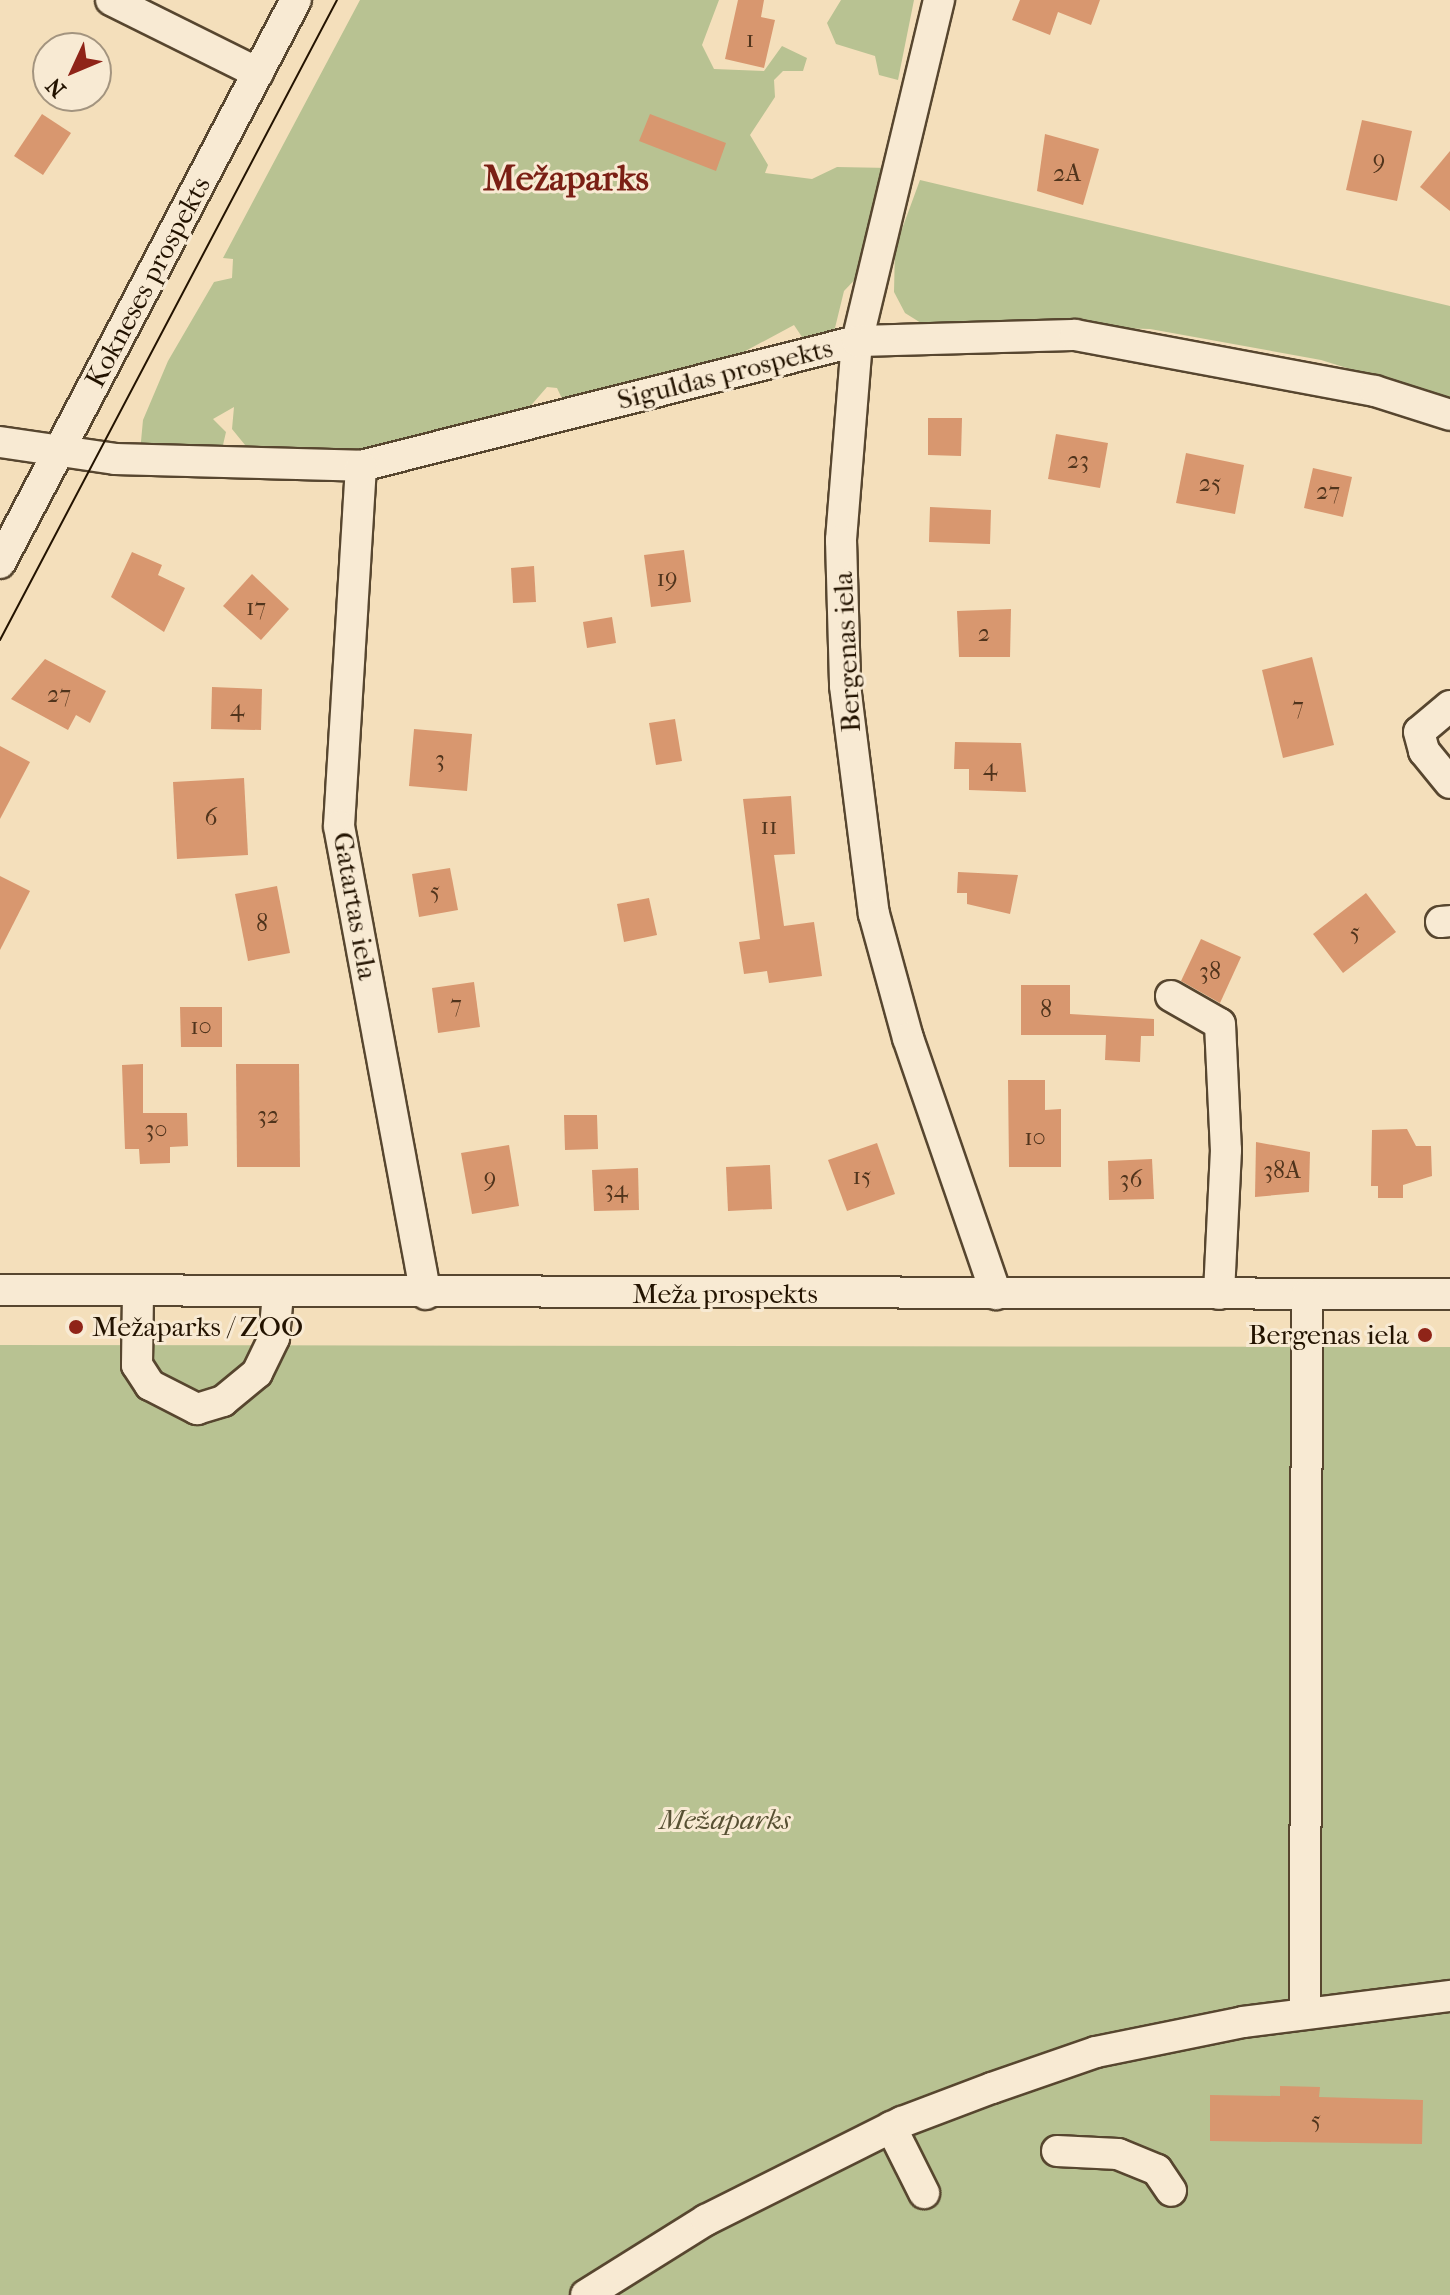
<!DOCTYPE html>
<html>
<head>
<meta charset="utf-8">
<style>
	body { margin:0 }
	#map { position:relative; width:1450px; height:2295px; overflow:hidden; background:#f4dfbb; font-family:"IM FELL French Canon",serif }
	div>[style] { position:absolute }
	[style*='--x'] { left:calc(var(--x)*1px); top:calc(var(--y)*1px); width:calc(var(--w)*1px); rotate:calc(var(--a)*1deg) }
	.green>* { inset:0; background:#b8c292 }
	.building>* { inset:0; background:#d8976f }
	.roads { filter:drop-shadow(2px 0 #57462f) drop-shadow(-2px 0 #57462f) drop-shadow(0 2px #57462f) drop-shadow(0 -2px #57462f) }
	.minor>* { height:30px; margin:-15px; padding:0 15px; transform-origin:15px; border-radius:15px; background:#f8ead3 }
	.tram>* { height:2px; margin:-1px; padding:0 1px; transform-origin:1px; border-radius:1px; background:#231300 }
	.dots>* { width:22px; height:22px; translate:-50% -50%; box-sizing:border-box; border:4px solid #f8ead3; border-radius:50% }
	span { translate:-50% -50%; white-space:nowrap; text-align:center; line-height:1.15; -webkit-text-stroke:6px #f8ead3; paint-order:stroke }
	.number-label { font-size:24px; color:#50341c }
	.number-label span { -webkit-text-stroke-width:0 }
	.street-label { font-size:28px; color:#231300 }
	.poi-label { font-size:28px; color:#231300 }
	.left { translate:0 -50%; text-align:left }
	.right { translate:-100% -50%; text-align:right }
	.park-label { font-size:28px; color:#575033; font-style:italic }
	.district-label { font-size:36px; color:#7a1f14; font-weight:700 }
	.north { position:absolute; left:32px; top:32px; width:80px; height:80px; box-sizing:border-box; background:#f8ead3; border:2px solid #a3947f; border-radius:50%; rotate:226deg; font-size:22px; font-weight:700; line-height:32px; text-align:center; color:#231300 }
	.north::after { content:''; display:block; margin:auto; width:28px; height:36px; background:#8f2418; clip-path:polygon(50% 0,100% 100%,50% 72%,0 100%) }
</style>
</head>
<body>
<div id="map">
	<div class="green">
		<div style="clip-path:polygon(360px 0,719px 0,702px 45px,714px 69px,764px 71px,782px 46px,807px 58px,803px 71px,783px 71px,774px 80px,775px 97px,750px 135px,768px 165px,765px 173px,812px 179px,837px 167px,890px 168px,863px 271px,844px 291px,834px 332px,806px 343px,794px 325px,723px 363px,636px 379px,566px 407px,557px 388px,547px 387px,527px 410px,406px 447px,254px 456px,232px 429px,234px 407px,213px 419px,226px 432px,223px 445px,140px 452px,143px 420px,168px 361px,214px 282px,232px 278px,233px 259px,223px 258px)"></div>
		<div style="clip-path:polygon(841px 0,914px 0,898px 80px,879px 75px,875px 56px,836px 44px,827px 23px)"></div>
		<div style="clip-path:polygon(920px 180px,1450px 306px,1450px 400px,1321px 360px,1150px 329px,921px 323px,905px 313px,894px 292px,895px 248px)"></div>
		<div style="clip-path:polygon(0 1345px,1450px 1347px,1450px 2295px,0 2295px)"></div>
	</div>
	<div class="building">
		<div style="clip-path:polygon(738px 0,764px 0,761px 17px,775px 20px,764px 68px,725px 59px)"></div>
		<div style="clip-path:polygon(1020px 0,1100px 0,1091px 25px,1058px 12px,1050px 35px,1012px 20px)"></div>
		<div style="clip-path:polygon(42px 114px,71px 133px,43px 175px,14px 156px)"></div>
		<div style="clip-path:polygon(650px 114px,726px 143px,716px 171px,639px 141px)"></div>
		<div style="clip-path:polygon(1362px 120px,1412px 131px,1397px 201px,1346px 190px)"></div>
		<div style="clip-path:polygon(1045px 134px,1099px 149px,1083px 205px,1037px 191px)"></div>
		<div style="clip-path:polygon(1450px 151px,1450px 211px,1420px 187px)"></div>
		<div style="clip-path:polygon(928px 418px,962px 418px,961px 456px,928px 455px)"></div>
		<div style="clip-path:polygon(1056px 434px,1108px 443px,1100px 488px,1048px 479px)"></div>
		<div style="clip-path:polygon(1186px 453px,1244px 465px,1235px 514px,1176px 503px)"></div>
		<div style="clip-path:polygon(1313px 468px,1352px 477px,1343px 517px,1304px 508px)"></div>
		<div style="clip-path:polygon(930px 507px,991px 510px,990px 544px,929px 542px)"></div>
		<div style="clip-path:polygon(684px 550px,691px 602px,651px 607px,644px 555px)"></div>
		<div style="clip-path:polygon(132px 552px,162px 565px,158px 575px,185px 588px,164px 632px,111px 597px)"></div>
		<div style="clip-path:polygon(534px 566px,536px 602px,513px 603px,511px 568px)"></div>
		<div style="clip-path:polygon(252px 574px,289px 609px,261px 640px,223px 606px)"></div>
		<div style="clip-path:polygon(1011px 609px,1010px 657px,959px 657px,957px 611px)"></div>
		<div style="clip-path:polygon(612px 617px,616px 643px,587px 648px,583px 622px)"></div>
		<div style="clip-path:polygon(1312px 657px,1334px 745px,1283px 758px,1262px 670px)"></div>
		<div style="clip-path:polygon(45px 659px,106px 691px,90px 723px,76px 715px,68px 730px,11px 699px)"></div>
		<div style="clip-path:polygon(212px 687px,262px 689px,261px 730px,211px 729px)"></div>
		<div style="clip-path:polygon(675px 719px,682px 761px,656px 765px,649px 723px)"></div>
		<div style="clip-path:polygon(414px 729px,472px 734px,467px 791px,409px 786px)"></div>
		<div style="clip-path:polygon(955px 742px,1021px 743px,1026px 792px,969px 790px,969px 769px,954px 769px)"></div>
		<div style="clip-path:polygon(0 746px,30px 762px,0 819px)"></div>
		<div style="clip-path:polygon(244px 778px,248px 855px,177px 859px,173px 782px)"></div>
		<div style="clip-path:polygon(791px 796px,795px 854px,774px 855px,784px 926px,814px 922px,822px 976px,769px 983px,767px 971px,744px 974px,739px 942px,760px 939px,743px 799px)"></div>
		<div style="clip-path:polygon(450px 868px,458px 910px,419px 917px,412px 874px)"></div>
		<div style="clip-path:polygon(958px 872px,1018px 875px,1010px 914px,967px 904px,967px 893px,957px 893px)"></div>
		<div style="clip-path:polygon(0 876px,30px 891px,0 950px)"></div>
		<div style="clip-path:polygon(277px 886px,290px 953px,248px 961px,235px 894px)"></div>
		<div style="clip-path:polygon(1366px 893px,1396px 932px,1343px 973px,1313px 934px)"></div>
		<div style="clip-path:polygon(649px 898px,657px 935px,624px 942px,617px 904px)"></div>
		<div style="clip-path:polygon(1201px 939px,1241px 957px,1220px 1003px,1181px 981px)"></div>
		<div style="clip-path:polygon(474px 982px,480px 1027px,438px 1033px,432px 988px)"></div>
		<div style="clip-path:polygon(1021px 985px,1070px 985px,1070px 1014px,1154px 1019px,1154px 1036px,1141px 1036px,1140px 1062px,1105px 1060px,1106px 1035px,1021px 1035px)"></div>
		<div style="clip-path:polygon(180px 1007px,222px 1007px,222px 1047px,181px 1047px)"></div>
		<div style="clip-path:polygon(143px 1064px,143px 1113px,187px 1113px,188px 1146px,170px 1147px,170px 1163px,140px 1164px,139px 1149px,125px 1149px,122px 1065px)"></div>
		<div style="clip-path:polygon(236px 1064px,299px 1064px,300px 1167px,237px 1167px)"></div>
		<div style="clip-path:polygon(1008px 1080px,1045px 1080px,1045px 1110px,1061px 1109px,1061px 1167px,1009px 1167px)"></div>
		<div style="clip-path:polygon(564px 1115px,597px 1115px,598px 1149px,565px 1150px)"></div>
		<div style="clip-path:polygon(1407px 1129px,1416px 1146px,1431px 1146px,1432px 1176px,1403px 1185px,1403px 1198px,1378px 1198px,1378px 1186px,1371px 1186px,1372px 1130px)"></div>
		<div style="clip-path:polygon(1256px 1142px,1310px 1152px,1309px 1192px,1255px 1197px)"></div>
		<div style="clip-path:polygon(877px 1143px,895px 1194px,847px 1211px,828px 1160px)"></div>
		<div style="clip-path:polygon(509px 1145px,519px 1206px,472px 1214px,461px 1153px)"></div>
		<div style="clip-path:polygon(1152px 1159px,1154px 1199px,1109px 1200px,1108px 1161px)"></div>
		<div style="clip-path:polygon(770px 1165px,772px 1209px,728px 1211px,726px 1167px)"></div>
		<div style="clip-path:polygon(638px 1168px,639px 1210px,594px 1211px,592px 1170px)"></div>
		<div style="clip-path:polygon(1280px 2086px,1320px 2087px,1319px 2097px,1423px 2100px,1422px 2144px,1210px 2141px,1210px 2095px,1280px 2096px)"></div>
	</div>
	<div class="roads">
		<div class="minor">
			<div style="--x:111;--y:0;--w:164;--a:26.4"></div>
			<div style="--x:939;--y:0;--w:351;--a:103.5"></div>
			<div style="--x:857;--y:341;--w:200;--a:94.6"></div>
			<div style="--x:841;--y:540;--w:146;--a:88.4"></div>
			<div style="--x:845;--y:686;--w:230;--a:82.8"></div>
			<div style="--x:874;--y:914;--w:129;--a:74.7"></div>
			<div style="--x:908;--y:1038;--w:271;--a:71"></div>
			<div style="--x:0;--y:442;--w:116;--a:8.4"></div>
			<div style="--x:115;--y:459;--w:246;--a:1.6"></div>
			<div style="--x:361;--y:466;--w:512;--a:-14.14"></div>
			<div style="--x:857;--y:341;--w:218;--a:-1.6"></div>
			<div style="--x:1075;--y:335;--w:305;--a:10.6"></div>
			<div style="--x:1375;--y:391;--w:79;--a:17.7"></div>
			<div style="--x:361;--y:466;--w:361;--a:93.5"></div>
			<div style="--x:339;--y:826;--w:476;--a:79.5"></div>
			<div style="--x:0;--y:563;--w:636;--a:-62.27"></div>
			<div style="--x:1450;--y:706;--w:40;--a:140"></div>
			<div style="--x:1419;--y:732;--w:20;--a:75"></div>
			<div style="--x:1424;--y:751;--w:41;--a:50.9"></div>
			<div style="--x:1441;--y:922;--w:9;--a:-6"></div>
			<div style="--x:1171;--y:996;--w:56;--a:29.7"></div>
			<div style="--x:1220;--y:1024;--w:126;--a:87.3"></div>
			<div style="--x:1226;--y:1150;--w:144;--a:92.8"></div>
			<div style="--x:0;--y:1290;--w:1450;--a:0.16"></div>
			<div style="--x:138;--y:1293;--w:72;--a:90.8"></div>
			<div style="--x:137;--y:1365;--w:24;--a:57"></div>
			<div style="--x:150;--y:1385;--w:53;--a:27.1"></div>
			<div style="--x:197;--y:1409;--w:27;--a:-17"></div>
			<div style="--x:223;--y:1401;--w:44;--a:-39.5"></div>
			<div style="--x:257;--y:1373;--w:39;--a:-64"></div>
			<div style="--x:274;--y:1338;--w:44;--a:-84.8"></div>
			<div style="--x:1305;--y:2012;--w:718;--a:-89.84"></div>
			<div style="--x:891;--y:2127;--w:74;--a:63.4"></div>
			<div style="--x:1057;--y:2151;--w:61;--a:2.8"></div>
			<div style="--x:1118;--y:2154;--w:42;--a:22.3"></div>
			<div style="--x:1157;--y:2170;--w:25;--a:56"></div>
			<div style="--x:586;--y:2295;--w:142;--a:-32"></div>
			<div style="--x:706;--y:2220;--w:219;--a:-26.6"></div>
			<div style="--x:902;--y:2122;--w:96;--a:-20.7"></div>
			<div style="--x:992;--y:2088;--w:110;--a:-19.1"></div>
			<div style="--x:1096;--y:2052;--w:150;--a:-11.5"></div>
			<div style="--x:1243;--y:2022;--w:209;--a:-7.2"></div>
		</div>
	</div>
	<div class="tram">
		<div style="--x:0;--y:640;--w:723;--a:-62.23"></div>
	</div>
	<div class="dots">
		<div style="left:76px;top:1327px;background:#8f2418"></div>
		<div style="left:1425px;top:1335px;background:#8f2418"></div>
	</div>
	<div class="number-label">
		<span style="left:750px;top:40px">1</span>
		<span style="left:1379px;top:161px">9</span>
		<span style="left:1067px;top:174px">2A</span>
		<span style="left:1078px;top:461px">23</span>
		<span style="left:1210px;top:484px">25</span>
		<span style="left:1328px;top:492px">27</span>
		<span style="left:667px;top:579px">19</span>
		<span style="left:256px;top:608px">17</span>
		<span style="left:984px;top:634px">2</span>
		<span style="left:59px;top:695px">27</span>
		<span style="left:1298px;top:707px">7</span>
		<span style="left:237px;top:709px">4</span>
		<span style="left:440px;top:760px">3</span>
		<span style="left:990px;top:768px">4</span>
		<span style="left:211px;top:818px">6</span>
		<span style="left:769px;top:827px">11</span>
		<span style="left:435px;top:892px">5</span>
		<span style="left:262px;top:924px">8</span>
		<span style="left:1355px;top:933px">5</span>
		<span style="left:1210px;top:972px">38</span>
		<span style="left:456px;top:1005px">7</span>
		<span style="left:1046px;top:1010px">8</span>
		<span style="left:201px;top:1027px">10</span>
		<span style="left:268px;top:1116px">32</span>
		<span style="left:156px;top:1130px">30</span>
		<span style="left:1035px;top:1138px">10</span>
		<span style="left:1282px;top:1171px">38A</span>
		<span style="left:862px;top:1177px">15</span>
		<span style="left:490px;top:1179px">9</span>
		<span style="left:1131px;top:1180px">36</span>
		<span style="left:616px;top:1190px">34</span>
		<span style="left:1316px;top:2121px">5</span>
	</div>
	<div class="street-label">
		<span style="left:148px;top:282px;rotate:-62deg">Kokneses prospekts</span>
		<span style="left:725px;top:374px;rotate:-14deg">Siguldas prospekts</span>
		<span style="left:847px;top:652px;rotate:-93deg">Bergenas iela</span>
		<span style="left:355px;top:906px;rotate:80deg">Gatartas iela</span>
		<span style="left:725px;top:1294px">Meža prospekts</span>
	</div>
	<div class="poi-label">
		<span class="left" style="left:92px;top:1327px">Mežaparks / ZOO</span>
		<span class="right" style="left:1409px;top:1335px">Bergenas iela</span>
	</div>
	<div class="park-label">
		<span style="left:725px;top:1820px">Mežaparks</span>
	</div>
	<div class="district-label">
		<span style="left:566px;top:179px">Mežaparks</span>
	</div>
	<div class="north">N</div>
</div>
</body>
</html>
